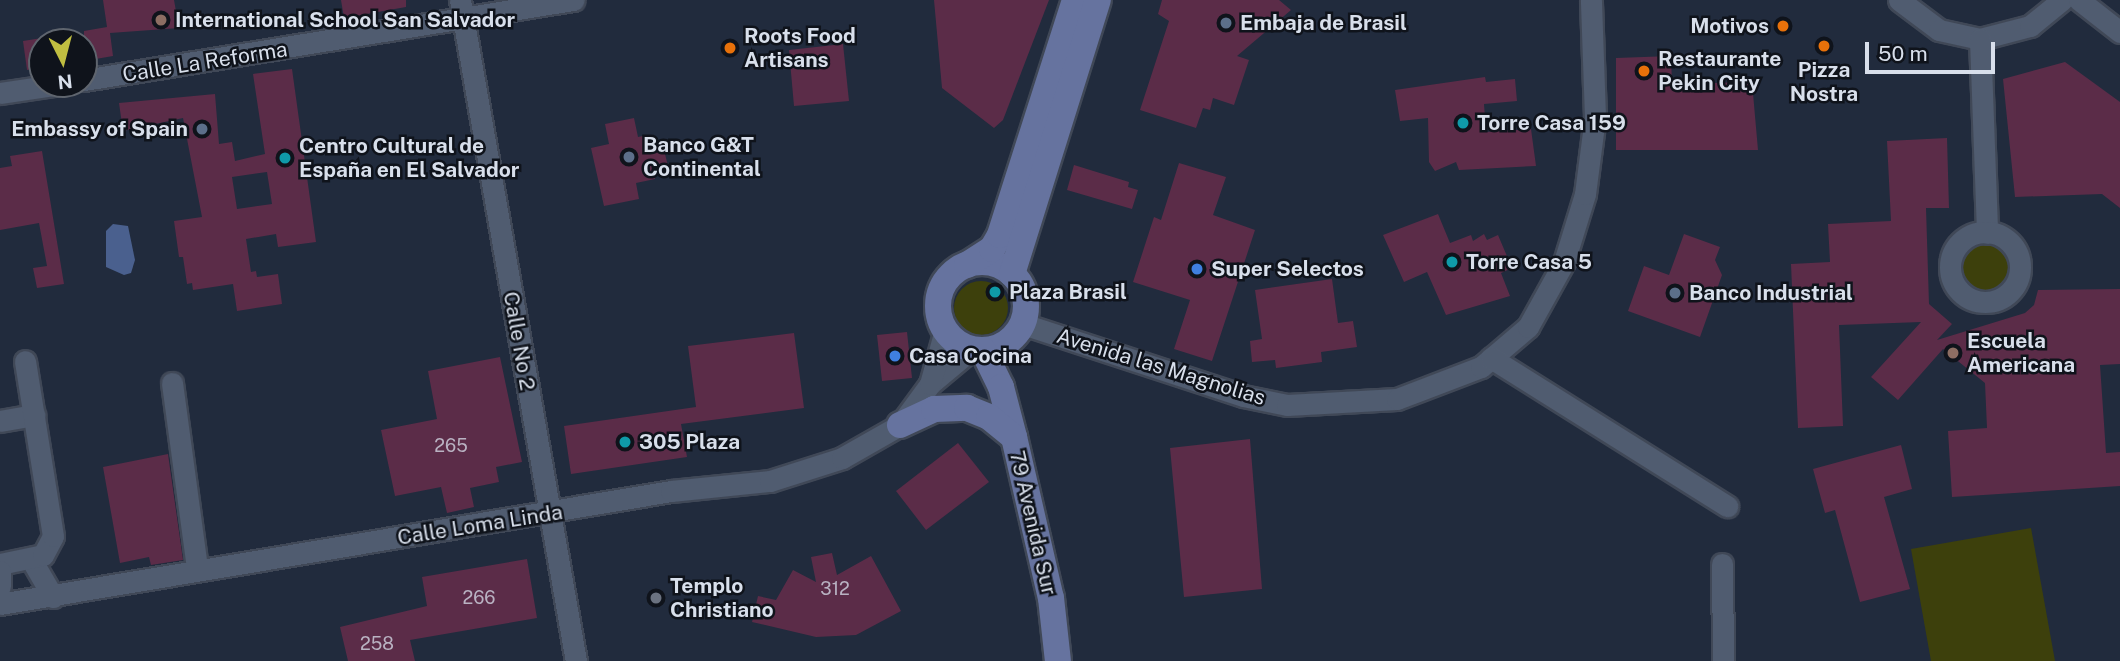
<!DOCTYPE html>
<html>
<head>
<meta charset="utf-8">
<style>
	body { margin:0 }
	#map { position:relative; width:2120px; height:661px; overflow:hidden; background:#212b3d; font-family:"Public Sans",sans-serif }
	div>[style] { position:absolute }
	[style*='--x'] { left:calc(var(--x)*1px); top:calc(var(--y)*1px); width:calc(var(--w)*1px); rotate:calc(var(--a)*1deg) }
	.green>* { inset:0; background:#3d400c }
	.round { border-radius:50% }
	.water>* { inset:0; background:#4a608e }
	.building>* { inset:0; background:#5b2c48 }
	.roads { filter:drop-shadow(2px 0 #404857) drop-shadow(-2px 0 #404857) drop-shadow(0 2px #404857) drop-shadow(0 -2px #404857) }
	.minor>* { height:21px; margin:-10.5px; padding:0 10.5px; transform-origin:10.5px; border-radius:10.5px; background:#505c70 }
	.minor>.ring { margin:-10.5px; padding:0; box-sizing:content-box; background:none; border:21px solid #505c70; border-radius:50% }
	.major>* { height:26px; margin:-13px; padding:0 13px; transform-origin:13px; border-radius:13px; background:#66739f }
	.major>.ring { margin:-13px; padding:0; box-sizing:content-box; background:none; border:26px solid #66739f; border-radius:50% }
	.dots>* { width:19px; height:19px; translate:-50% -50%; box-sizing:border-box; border:4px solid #0f131b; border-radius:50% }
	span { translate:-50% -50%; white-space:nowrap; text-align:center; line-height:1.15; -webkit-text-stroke:5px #0f131b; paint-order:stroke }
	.number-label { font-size:18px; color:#b9b2c2 }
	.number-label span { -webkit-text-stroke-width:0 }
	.poi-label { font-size:21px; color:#d8dfeb; font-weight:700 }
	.left { translate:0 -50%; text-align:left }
	.right { translate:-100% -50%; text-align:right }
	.street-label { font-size:21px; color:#d8dfeb }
	.north { position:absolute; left:28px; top:28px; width:70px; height:70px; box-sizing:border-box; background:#0f131b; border:2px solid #5f656e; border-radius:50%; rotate:174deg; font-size:19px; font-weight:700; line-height:28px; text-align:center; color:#d8dfeb }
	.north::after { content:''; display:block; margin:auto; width:24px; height:32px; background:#c0be41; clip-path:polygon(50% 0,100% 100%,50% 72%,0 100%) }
	.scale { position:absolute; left:1865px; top:42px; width:130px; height:32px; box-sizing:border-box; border:4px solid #d8dfeb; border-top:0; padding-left:9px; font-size:21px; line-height:24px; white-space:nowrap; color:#d8dfeb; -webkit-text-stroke:5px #0f131b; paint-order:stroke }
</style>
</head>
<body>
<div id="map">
	<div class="green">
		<div class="round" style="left:1956px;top:239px;width:58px;height:58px"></div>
		<div class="round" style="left:954px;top:281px;width:54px;height:54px"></div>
		<div style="clip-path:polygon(2031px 528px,2055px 661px,1931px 661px,1911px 549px)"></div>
	</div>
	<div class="water">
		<div style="clip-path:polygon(113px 224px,128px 226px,135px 260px,131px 273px,124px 275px,106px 267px,106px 231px)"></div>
	</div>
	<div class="building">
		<div style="clip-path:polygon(103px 0,174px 0,179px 28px,110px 33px,113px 56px,84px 61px,84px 31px,107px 27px)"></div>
		<div style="clip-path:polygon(341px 0,406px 0,406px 7px,344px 18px)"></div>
		<div style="clip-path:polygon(934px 0,1049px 0,1003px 120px,994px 128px,942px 88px)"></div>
		<div style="clip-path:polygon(1162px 0,1279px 0,1291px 10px,1237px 56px,1249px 60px,1234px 105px,1213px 98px,1210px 110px,1203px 108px,1196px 128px,1140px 110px,1169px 21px,1158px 14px)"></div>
		<div style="clip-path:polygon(42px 38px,42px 67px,27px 70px,23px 41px)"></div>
		<div style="clip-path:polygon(843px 44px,849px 101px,794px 106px,789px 50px)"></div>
		<div style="clip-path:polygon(1671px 56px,1672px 84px,1752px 82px,1758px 150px,1616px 150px,1616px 58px)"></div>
		<div style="clip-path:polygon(2065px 62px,2120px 102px,2120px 208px,2102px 194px,2015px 197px,2003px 79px)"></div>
		<div style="clip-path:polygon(evenodd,292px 69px,316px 242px,278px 247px,276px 234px,246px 239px,251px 272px,256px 271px,257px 277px,278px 274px,282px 304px,237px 311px,233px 284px,193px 290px,192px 283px,187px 284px,183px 257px,179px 257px,174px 221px,202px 217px,183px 118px,123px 131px,119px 103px,215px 94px,219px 144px,232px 142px,235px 161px,265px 154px,253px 74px,292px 69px,267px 172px,272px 204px,237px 209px,232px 177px,267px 172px)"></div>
		<div style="clip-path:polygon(1485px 77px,1486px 82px,1515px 79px,1517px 101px,1484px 104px,1486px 132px,1531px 129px,1536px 166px,1459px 170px,1456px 162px,1435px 171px,1429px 162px,1428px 118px,1400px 121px,1395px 90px)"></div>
		<div style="clip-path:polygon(634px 118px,638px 137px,648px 135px,649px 145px,662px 142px,668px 166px,653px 169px,655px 179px,636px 183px,639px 199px,604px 206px,591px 148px,609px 144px,605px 124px)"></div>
		<div style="clip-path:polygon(1947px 138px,1949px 208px,1926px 208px,1929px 304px,1952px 324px,1937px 340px,2025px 313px,2034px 305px,2038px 290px,2120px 289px,2120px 364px,2100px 365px,2106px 453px,2120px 452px,2120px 486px,1952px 497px,1948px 431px,1987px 428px,1985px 383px,1943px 349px,1898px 400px,1871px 377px,1921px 322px,1839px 325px,1843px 426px,1798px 428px,1791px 264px,1830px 262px,1828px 224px,1891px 221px,1887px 141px)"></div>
		<div style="clip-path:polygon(42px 151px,64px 284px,37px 288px,33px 268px,47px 266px,39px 223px,0 230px,0 168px,12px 166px,10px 156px)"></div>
		<div style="clip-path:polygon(1179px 163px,1226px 177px,1213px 215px,1255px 230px,1212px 361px,1174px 349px,1190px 300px,1133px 282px,1154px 217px,1161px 220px)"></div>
		<div style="clip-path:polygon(1074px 165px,1129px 182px,1128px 187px,1138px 190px,1132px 209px,1067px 190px)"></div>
		<div style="clip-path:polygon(1438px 214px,1450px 243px,1471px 235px,1473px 241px,1484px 234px,1487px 240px,1498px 235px,1512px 268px,1501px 273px,1510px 296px,1446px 315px,1427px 272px,1404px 282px,1383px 235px)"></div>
		<div style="clip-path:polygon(1684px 234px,1720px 247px,1715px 260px,1722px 275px,1700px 337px,1628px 311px,1644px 266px,1669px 275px)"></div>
		<div style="clip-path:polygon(1332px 279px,1338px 323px,1353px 321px,1357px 347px,1321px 352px,1322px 362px,1276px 368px,1275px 360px,1252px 362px,1250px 341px,1262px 339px,1255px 290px)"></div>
		<div style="clip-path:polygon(907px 332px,912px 378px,882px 381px,877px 335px)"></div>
		<div style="clip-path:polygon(794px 333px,804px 408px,681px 424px,687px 457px,571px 474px,564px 426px,696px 407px,688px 346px)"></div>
		<div style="clip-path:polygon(500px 357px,522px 462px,496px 467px,499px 482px,470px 488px,474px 507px,447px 513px,441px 487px,395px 496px,381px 430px,437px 419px,428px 371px)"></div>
		<div style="clip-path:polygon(1250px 439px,1262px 589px,1184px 597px,1170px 448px)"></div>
		<div style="clip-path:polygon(958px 443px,989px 482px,926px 530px,896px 491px)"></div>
		<div style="clip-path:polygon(1901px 445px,1912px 489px,1884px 497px,1910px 589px,1860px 602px,1835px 510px,1825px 513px,1813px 469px)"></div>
		<div style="clip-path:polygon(168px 454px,183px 560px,151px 565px,149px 557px,120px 563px,103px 467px)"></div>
		<div style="clip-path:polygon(832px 553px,837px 575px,871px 556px,901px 611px,856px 635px,816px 637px,752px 622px,758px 596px,776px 600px,793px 570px,816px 582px,811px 557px)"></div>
		<div style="clip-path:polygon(527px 559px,537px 618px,410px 640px,415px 661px,348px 661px,340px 627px,427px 606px,422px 577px)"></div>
	</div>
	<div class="roads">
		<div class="minor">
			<div style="--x:460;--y:0;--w:671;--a:80.05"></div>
			<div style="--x:1899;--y:0;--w:50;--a:36.9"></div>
			<div style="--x:1939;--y:30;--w:42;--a:12.4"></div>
			<div style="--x:1980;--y:39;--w:52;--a:-14.6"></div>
			<div style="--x:2030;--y:26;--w:41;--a:-39.1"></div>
			<div style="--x:2079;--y:0;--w:52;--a:38"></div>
			<div style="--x:1980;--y:39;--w:194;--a:87.9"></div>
			<div style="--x:84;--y:80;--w:496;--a:-9.3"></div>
			<div style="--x:0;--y:93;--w:62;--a:-8.4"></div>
			<div class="ring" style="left:1950px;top:232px;width:49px;height:49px"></div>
			<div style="--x:1023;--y:324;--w:231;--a:18.1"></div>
			<div style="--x:1243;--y:396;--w:45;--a:11.6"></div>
			<div style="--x:1287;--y:405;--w:110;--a:-3.1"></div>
			<div style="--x:1397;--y:399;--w:90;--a:-20.9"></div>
			<div style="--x:1481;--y:367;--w:62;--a:-40.4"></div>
			<div style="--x:1528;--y:327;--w:74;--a:-61"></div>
			<div style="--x:1564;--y:262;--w:71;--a:-72.8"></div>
			<div style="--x:1585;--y:194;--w:78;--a:-82.6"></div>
			<div style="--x:1595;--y:117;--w:117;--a:-92"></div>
			<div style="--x:1491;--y:358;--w:279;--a:32.1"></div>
			<div style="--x:172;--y:383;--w:188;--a:82.3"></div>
			<div style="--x:930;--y:384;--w:55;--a:-39.8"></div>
			<div style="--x:0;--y:421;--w:35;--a:-10"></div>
			<div style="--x:31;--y:559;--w:44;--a:59.9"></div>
			<div style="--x:0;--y:564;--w:44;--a:-11.8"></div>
			<div style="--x:43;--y:555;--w:21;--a:-62"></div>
			<div style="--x:53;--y:536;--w:177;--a:-99.1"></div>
			<div style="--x:1722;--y:564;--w:97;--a:89.4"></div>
			<div style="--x:0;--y:571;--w:15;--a:90"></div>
			<div style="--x:0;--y:604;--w:680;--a:-9.56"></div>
			<div style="--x:671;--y:491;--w:100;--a:-5.8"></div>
			<div style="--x:770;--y:481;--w:76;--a:-17.7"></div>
			<div style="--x:842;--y:458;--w:67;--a:-29.6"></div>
			<div style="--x:900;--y:425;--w:51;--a:-53.8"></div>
			<div style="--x:930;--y:384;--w:56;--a:-74.5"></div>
		</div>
		<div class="major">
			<div class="ring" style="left:938px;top:262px;width:62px;height:62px"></div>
			<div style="--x:967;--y:265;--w:30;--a:-33"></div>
			<div style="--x:992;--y:249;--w:16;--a:-60"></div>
			<div style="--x:1000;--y:235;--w:247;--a:-72.3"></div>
			<div style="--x:1012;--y:274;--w:287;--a:-72.6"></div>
			<div style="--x:983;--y:350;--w:41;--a:64.1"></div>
			<div style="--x:1001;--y:387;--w:52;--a:75.4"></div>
			<div style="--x:1014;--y:437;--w:165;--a:77.1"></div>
			<div style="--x:1051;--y:598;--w:63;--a:83.7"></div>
			<div style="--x:900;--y:425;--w:38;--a:-25"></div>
			<div style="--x:934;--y:409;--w:33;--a:-2"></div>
			<div style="--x:967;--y:408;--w:24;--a:22"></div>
			<div style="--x:989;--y:417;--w:32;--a:39"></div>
		</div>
	</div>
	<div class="dots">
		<div style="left:161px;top:20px;background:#8d6e63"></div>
		<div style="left:1226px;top:23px;background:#5c6f8a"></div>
		<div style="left:1783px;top:26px;background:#e8710a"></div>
		<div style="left:1824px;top:46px;background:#e8710a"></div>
		<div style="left:730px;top:48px;background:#e8710a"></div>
		<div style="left:1644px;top:71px;background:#e8710a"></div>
		<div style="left:1463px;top:123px;background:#0f9aa8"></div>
		<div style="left:202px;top:129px;background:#5c6f8a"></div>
		<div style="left:629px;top:157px;background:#5c6f8a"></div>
		<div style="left:285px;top:158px;background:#0f9aa8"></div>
		<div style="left:1452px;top:262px;background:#0f9aa8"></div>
		<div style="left:1197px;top:269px;background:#3f7fe0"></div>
		<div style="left:995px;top:292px;background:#0f9aa8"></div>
		<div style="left:1675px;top:293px;background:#5c6f8a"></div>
		<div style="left:1953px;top:353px;background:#8d6e63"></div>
		<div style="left:895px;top:356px;background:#3f7fe0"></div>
		<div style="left:625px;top:442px;background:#0f9aa8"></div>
		<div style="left:656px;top:598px;background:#6b7280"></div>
	</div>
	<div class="number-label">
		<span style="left:451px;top:446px">265</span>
		<span style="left:835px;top:589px">312</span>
		<span style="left:479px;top:598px">266</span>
		<span style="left:377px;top:644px">258</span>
	</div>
	<div class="poi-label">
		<span class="left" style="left:175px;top:20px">International School San Salvador</span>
		<span class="left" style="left:1240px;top:23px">Embaja de Brasil</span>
		<span class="right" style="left:1769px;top:26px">Motivos</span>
		<span class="left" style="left:744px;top:48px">Roots Food<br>Artisans</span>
		<span class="left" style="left:1658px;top:71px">Restaurante<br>Pekin City</span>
		<span style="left:1824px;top:82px">Pizza<br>Nostra</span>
		<span class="left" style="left:1477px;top:123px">Torre Casa 159</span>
		<span class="right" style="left:188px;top:129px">Embassy of Spain</span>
		<span class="left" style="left:643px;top:157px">Banco G&amp;T<br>Continental</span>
		<span class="left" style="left:299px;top:158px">Centro Cultural de<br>España en El Salvador</span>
		<span class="left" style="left:1466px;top:262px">Torre Casa 5</span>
		<span class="left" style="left:1211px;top:269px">Super Selectos</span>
		<span class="left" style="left:1009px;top:292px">Plaza Brasil</span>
		<span class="left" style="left:1689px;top:293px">Banco Industrial</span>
		<span class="left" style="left:1967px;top:353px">Escuela<br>Americana</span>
		<span class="left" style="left:909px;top:356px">Casa Cocina</span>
		<span class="left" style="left:639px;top:442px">305 Plaza</span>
		<span class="left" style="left:670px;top:598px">Templo<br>Christiano</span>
	</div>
	<div class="street-label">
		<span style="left:205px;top:62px;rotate:-9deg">Calle La Reforma</span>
		<span style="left:519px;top:341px;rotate:80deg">Calle No 2</span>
		<span style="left:1161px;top:367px;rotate:17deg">Avenida las Magnolias</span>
		<span style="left:1033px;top:523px;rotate:77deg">79 Avenida Sur</span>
		<span style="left:480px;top:525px;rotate:-9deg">Calle Loma Linda</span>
	</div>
	<div class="north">N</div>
	<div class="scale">50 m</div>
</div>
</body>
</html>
